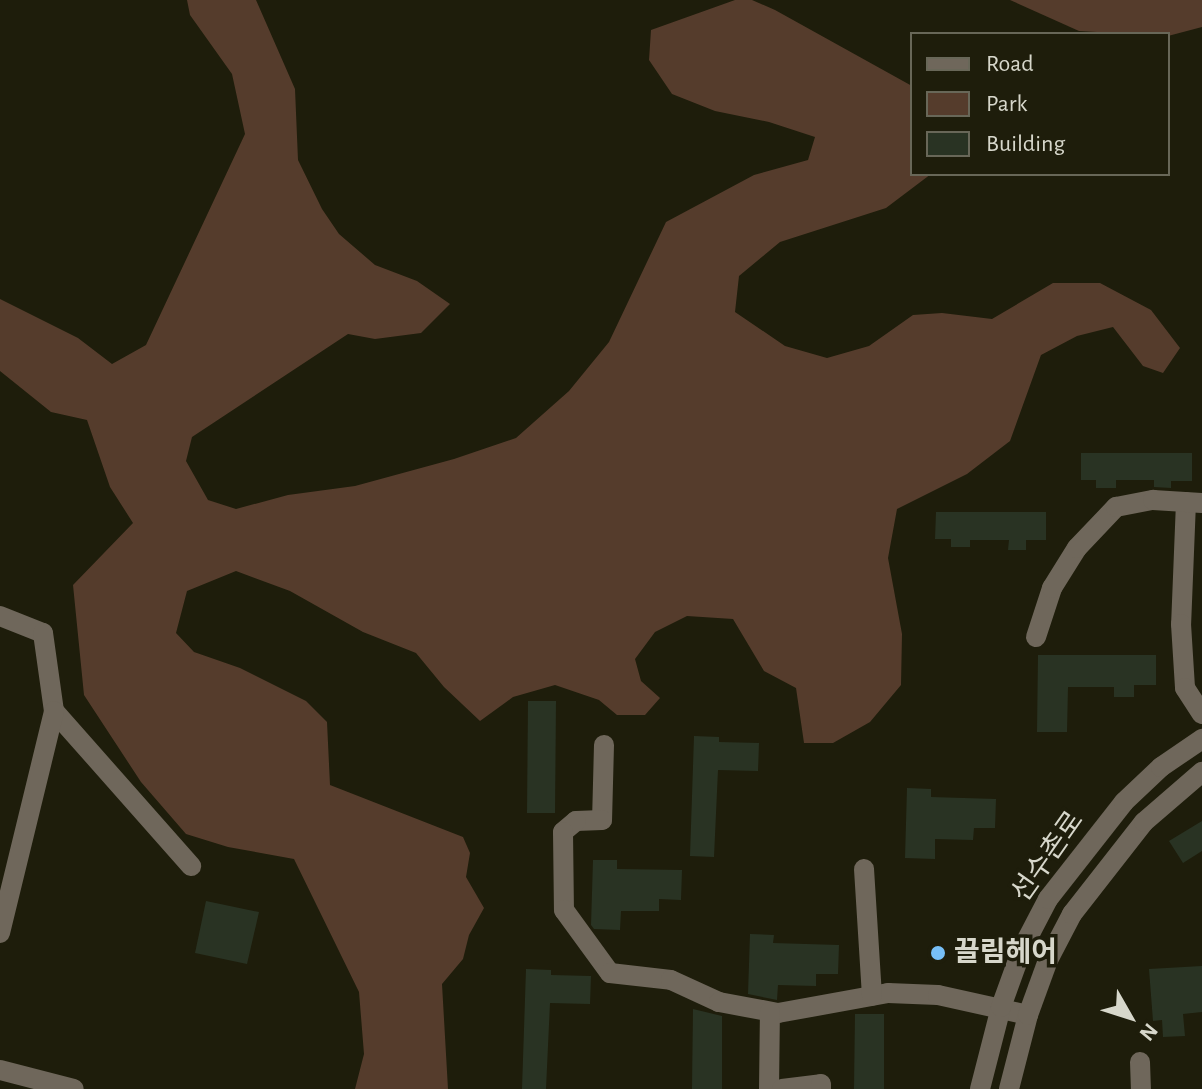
<!DOCTYPE html>
<html>
<head>
<meta charset="utf-8">
<style>
	body { margin:0 }
	#map { position:relative; width:1202px; height:1089px; overflow:hidden; background:#1e1d0b; font-family:"Alegreya Sans","Noto Sans KR",sans-serif }
	div>[style] { position:absolute }
	[style*='--x'] { left:calc(var(--x)*1px); top:calc(var(--y)*1px); width:calc(var(--w)*1px); rotate:calc(var(--a)*1deg) }
	.green>* { inset:0; background:#553c2c }
	.building>* { inset:0; background:#293323 }
	.minor>* { height:20px; margin:-10px; padding:0 10px; transform-origin:10px; border-radius:10px; background:#6f675b }
	.dots>* { width:22px; height:22px; translate:-50% -50%; box-sizing:border-box; border:4px solid #1e1d0b; border-radius:50% }
	span { translate:-50% -50%; white-space:nowrap; text-align:center; line-height:1.15; -webkit-text-stroke:7px #1e1d0b; paint-order:stroke }
	.street-label { font-size:28px; color:#d7d7cb }
	.poi-label { font-size:28px; color:#d7d7cb; font-weight:700 }
	.left { translate:0 -50%; text-align:left }
	.legend { position:absolute; left:910px; top:32px; width:260px; height:144px; box-sizing:border-box; background:#1e1d0b; border:2px solid #686758; margin:0; padding:10px 14px; list-style:none; font-size:24px; color:#d7d7cb }
	.legend li { display:flex; align-items:center; gap:16px; height:40px }
	.legend b { width:40px; border:2px solid #686758 }
	.north { position:absolute; left:1090px; top:977px; width:80px; height:80px; -webkit-text-stroke:6px #1e1d0b; paint-order:stroke; rotate:129deg; font-size:22px; font-weight:700; line-height:32px; text-align:center; color:#d7d7cb }
	.north::after { content:''; display:block; margin:auto; width:28px; height:36px; background:#d7d7cb; clip-path:polygon(50% 0,100% 100%,50% 72%,0 100%) }
</style>
</head>
<body>
<div id="map">
	<div class="green">
		<div style="clip-path:polygon(187px 0,256px 0,295px 89px,298px 160px,322px 209px,339px 234px,375px 265px,417px 281px,450px 304px,421px 333px,375px 339px,348px 334px,192px 437px,186px 461px,208px 500px,236px 509px,288px 495px,355px 486px,454px 459px,516px 438px,569px 391px,609px 342px,666px 222px,754px 175px,808px 160px,815px 137px,769px 122px,715px 111px,672px 94px,649px 60px,651px 30px,735px 0,752px 0,775px 10px,912px 86px,912px 174px,931px 174px,886px 208px,780px 242px,739px 276px,735px 312px,785px 346px,827px 358px,869px 346px,913px 315px,942px 313px,992px 319px,1053px 283px,1100px 283px,1151px 310px,1180px 348px,1163px 373px,1143px 366px,1113px 327px,1077px 336px,1041px 355px,1010px 441px,967px 474px,897px 509px,888px 558px,902px 634px,901px 685px,870px 722px,833px 743px,804px 743px,796px 688px,764px 671px,733px 619px,687px 616px,655px 632px,635px 659px,641px 681px,660px 698px,645px 715px,617px 715px,599px 700px,555px 685px,513px 697px,480px 721px,444px 687px,416px 653px,363px 632px,290px 591px,236px 571px,187px 591px,176px 633px,194px 652px,240px 668px,306px 701px,327px 722px,330px 785px,463px 837px,470px 853px,466px 877px,484px 908px,469px 935px,463px 959px,442px 984px,448px 1089px,355px 1089px,364px 1054px,359px 992px,294px 859px,228px 847px,186px 834px,141px 782px,84px 695px,73px 585px,133px 523px,110px 487px,87px 420px,51px 412px,0 371px,0 299px,78px 338px,112px 364px,146px 345px,245px 134px,232px 74px,190px 15px)"></div>
		<div style="clip-path:polygon(1010px 0,1202px 0,1202px 27px,1168px 36px,1079px 31px)"></div>
	</div>
	<div class="building">
		<div style="clip-path:polygon(1081px 453px,1192px 453px,1192px 481px,1171px 481px,1171px 488px,1154px 487px,1154px 480px,1116px 480px,1116px 488px,1096px 488px,1096px 480px,1081px 480px)"></div>
		<div style="clip-path:polygon(936px 512px,1046px 512px,1046px 540px,1026px 540px,1026px 550px,1008px 550px,1009px 540px,970px 540px,970px 547px,951px 547px,951px 539px,935px 539px)"></div>
		<div style="clip-path:polygon(1038px 655px,1156px 655px,1156px 685px,1134px 685px,1134px 697px,1114px 697px,1114px 687px,1068px 687px,1067px 732px,1037px 732px)"></div>
		<div style="clip-path:polygon(528px 701px,556px 701px,555px 813px,527px 813px)"></div>
		<div style="clip-path:polygon(694px 736px,719px 737px,719px 742px,759px 743px,758px 771px,718px 770px,714px 857px,690px 856px)"></div>
		<div style="clip-path:polygon(907px 788px,931px 789px,931px 797px,996px 799px,995px 828px,974px 828px,973px 840px,935px 839px,935px 859px,905px 858px)"></div>
		<div style="clip-path:polygon(1202px 821px,1202px 851px,1183px 863px,1169px 841px)"></div>
		<div style="clip-path:polygon(593px 860px,617px 860px,617px 869px,682px 870px,681px 900px,659px 899px,659px 911px,621px 911px,620px 930px,594px 929px,591px 925px)"></div>
		<div style="clip-path:polygon(206px 901px,259px 912px,247px 964px,195px 953px)"></div>
		<div style="clip-path:polygon(750px 934px,774px 935px,773px 943px,839px 945px,838px 974px,816px 974px,816px 986px,778px 985px,777px 1000px,748px 994px)"></div>
		<div style="clip-path:polygon(1202px 966px,1202px 1012px,1183px 1014px,1185px 1036px,1163px 1037px,1162px 1020px,1153px 1021px,1149px 969px)"></div>
		<div style="clip-path:polygon(526px 969px,551px 970px,551px 975px,591px 976px,590px 1004px,550px 1003px,546px 1089px,522px 1089px)"></div>
		<div style="clip-path:polygon(693px 1009px,722px 1016px,722px 1089px,692px 1089px)"></div>
		<div style="clip-path:polygon(855px 1014px,884px 1014px,884px 1089px,854px 1089px)"></div>
	</div>
	<div class="minor">
		<div style="--x:1186;--y:502;--w:122;--a:92.3"></div>
		<div style="--x:1181;--y:624;--w:64;--a:86.4"></div>
		<div style="--x:1185;--y:688;--w:31;--a:57"></div>
		<div style="--x:0;--y:616;--w:46;--a:21.6"></div>
		<div style="--x:43;--y:633;--w:79;--a:82"></div>
		<div style="--x:54;--y:711;--w:207;--a:48.5"></div>
		<div style="--x:1036;--y:637;--w:52;--a:-71.9"></div>
		<div style="--x:1052;--y:588;--w:47;--a:-58"></div>
		<div style="--x:1077;--y:548;--w:57;--a:-46.4"></div>
		<div style="--x:1116;--y:507;--w:38;--a:-11"></div>
		<div style="--x:1153;--y:500;--w:49;--a:3.5"></div>
		<div style="--x:604;--y:745;--w:75;--a:91.5"></div>
		<div style="--x:602;--y:820;--w:26;--a:178"></div>
		<div style="--x:576;--y:821;--w:17;--a:140"></div>
		<div style="--x:563;--y:832;--w:78;--a:89.3"></div>
		<div style="--x:564;--y:910;--w:78;--a:53.9"></div>
		<div style="--x:610;--y:973;--w:61;--a:6.5"></div>
		<div style="--x:671;--y:980;--w:53;--a:24.6"></div>
		<div style="--x:719;--y:1002;--w:60;--a:10.6"></div>
		<div style="--x:778;--y:1013;--w:112;--a:-10.3"></div>
		<div style="--x:888;--y:993;--w:50;--a:2.3"></div>
		<div style="--x:938;--y:995;--w:92;--a:12.5"></div>
		<div style="--x:864;--y:869;--w:127;--a:86.4"></div>
		<div style="--x:0;--y:933;--w:228;--a:-76.3"></div>
		<div style="--x:1140;--y:1062;--w:27;--a:88"></div>
		<div style="--x:0;--y:1070;--w:76;--a:14.4"></div>
		<div style="--x:769;--y:1089;--w:77;--a:-89.3"></div>
		<div style="--x:782;--y:1089;--w:39;--a:-7"></div>
		<div style="--x:821;--y:1084;--w:5;--a:90"></div>
		<div style="--x:980;--y:1089;--w:85;--a:-75.6"></div>
		<div style="--x:1001;--y:1007;--w:62;--a:-70.1"></div>
		<div style="--x:1022;--y:949;--w:56;--a:-62.5"></div>
		<div style="--x:1048;--y:899;--w:123;--a:-51.9"></div>
		<div style="--x:1124;--y:802;--w:51;--a:-43.4"></div>
		<div style="--x:1161;--y:767;--w:50;--a:-34.3"></div>
		<div style="--x:1009;--y:1089;--w:76;--a:-75.6"></div>
		<div style="--x:1028;--y:1015;--w:59;--a:-70"></div>
		<div style="--x:1048;--y:960;--w:52;--a:-62.4"></div>
		<div style="--x:1072;--y:914;--w:117;--a:-52"></div>
		<div style="--x:1144;--y:822;--w:77;--a:-40.8"></div>
	</div>
	<div class="dots">
		<div style="left:938px;top:953px;background:#77bff7"></div>
	</div>
	<div class="street-label">
		<span style="left:1048px;top:857px;rotate:-55deg">선수촌로</span>
	</div>
	<div class="poi-label">
		<span class="left" style="left:954px;top:953px">끌림헤어</span>
	</div>
	<ul class="legend">
	<li><b style="height:10px;background:#6f675b"></b>Road</li>
	<li><b style="height:22px;background:#553c2c"></b>Park</li>
	<li><b style="height:22px;background:#293323"></b>Building</li>
	</ul>
	<div class="north">N</div>
</div>
</body>
</html>
